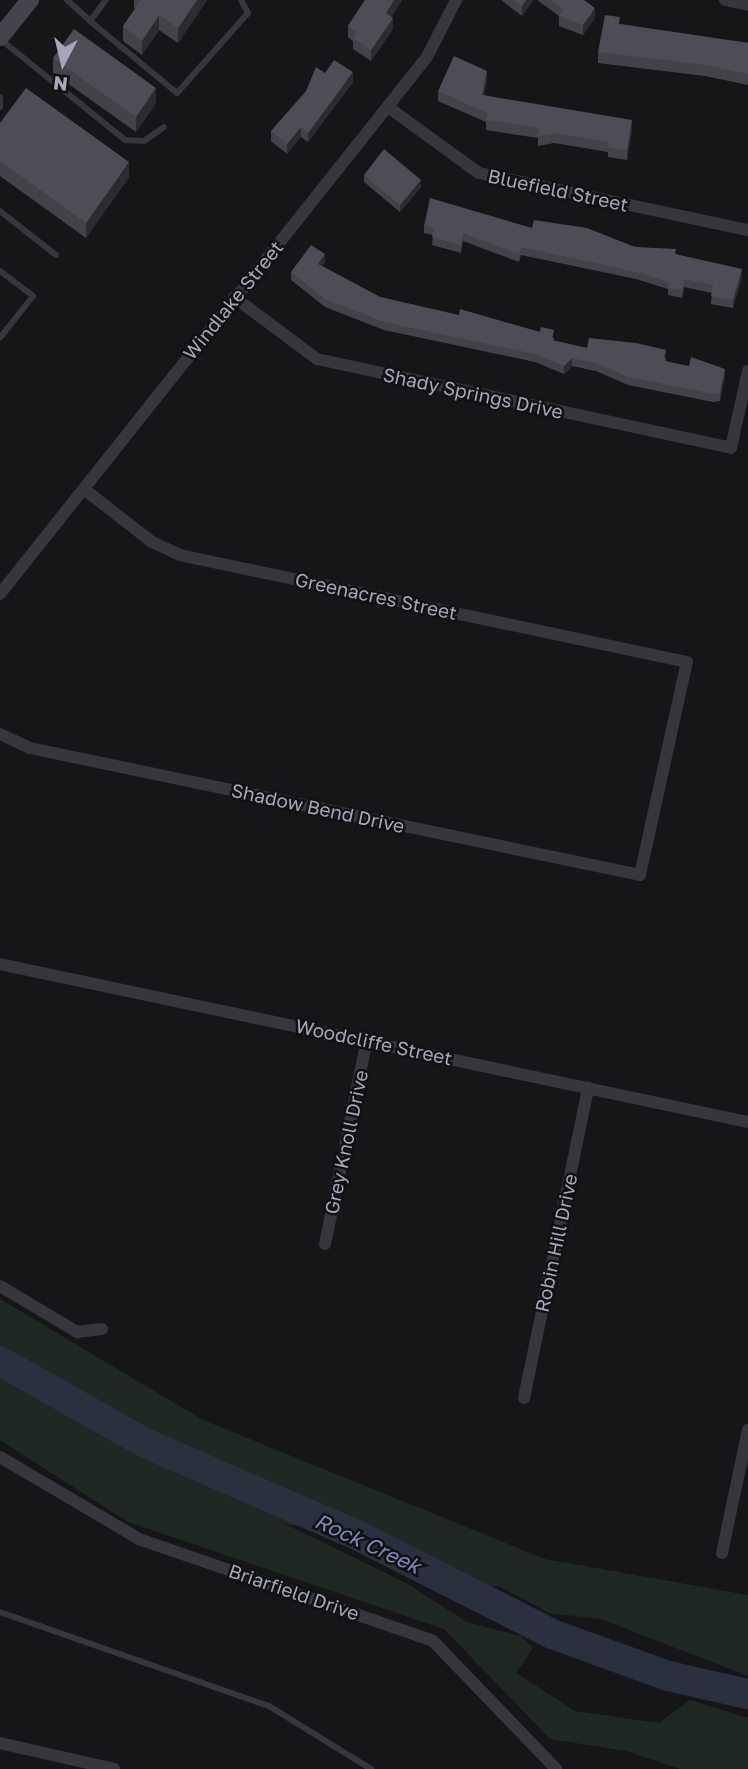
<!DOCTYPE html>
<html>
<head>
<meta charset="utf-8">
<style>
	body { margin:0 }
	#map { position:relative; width:748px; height:1769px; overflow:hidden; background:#161618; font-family:"Golos Text",sans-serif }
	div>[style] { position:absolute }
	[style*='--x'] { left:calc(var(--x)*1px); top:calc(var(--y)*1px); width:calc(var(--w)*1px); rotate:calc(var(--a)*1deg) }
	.green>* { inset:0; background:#1f2822 }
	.river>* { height:30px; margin:-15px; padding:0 15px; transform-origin:15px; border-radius:15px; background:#2a303d }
	.lane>* { height:6px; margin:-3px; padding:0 3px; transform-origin:3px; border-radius:3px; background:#37363d }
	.street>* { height:12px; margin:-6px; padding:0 6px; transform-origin:6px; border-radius:6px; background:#37363d }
	.secondary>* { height:18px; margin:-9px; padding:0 9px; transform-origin:9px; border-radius:9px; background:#44444d }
	.wall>* { inset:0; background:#424248 }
	.shaded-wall>* { inset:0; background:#2c2c30 }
	.building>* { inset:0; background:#4c4d55 }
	span { translate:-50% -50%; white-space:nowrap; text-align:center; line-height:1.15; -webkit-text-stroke:5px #111113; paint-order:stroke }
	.street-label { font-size:19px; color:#a6a7b9 }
	.water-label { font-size:21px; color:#7a8ab7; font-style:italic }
	.north { position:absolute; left:28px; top:28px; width:70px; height:70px; -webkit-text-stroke:5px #111113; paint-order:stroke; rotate:187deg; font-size:19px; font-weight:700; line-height:28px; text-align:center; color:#a6a7b9 }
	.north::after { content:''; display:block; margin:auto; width:24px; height:32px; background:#a6a7b9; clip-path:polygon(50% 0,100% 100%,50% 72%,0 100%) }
</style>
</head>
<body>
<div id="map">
	<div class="green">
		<div style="clip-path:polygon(0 1299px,203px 1420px,545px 1559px,748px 1595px,748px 1676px,601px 1619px,549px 1613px,501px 1587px,470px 1583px,370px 1537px,285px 1524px,406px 1583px,467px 1622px,521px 1636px,533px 1648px,516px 1673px,575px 1711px,659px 1723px,690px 1700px,748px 1718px,748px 1769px,680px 1769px,626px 1751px,550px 1739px,444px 1629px,128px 1522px,0 1440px)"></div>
	</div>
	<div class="river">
		<div style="--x:0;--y:1361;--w:167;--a:29.5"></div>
		<div style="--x:145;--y:1443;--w:231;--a:23.5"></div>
		<div style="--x:357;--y:1535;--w:219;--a:26.9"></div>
		<div style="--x:552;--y:1634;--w:123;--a:19.9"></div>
		<div style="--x:668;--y:1676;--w:82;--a:12.7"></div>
	</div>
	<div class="lane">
		<div style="--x:67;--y:0;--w:31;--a:42"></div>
		<div style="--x:90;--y:21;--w:26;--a:-53"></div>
		<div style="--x:90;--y:21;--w:113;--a:39.6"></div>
		<div style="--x:177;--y:93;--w:107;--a:-48.4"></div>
		<div style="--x:248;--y:13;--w:15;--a:-118"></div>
		<div style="--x:0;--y:39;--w:161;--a:38.9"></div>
		<div style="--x:125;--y:140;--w:19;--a:3"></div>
		<div style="--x:144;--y:141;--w:24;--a:-35"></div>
		<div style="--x:0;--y:97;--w:10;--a:90"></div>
		<div style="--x:0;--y:211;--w:71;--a:38.2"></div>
		<div style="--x:0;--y:271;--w:41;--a:37.1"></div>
		<div style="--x:33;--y:296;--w:53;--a:128.2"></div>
		<div style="--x:0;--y:1612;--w:285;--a:19.3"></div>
		<div style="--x:269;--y:1706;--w:120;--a:31.7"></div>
	</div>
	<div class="street">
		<div style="--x:725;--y:0;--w:24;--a:12"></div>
		<div style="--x:388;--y:107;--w:112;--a:36"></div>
		<div style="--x:479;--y:173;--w:275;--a:12"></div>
		<div style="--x:234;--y:297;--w:104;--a:36.8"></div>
		<div style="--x:317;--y:359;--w:423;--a:12.1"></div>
		<div style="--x:731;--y:448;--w:79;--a:-77.6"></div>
		<div style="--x:0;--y:594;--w:686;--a:-51.51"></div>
		<div style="--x:427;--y:57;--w:64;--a:-63"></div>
		<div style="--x:0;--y:734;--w:33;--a:25"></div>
		<div style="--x:30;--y:748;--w:623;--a:11.76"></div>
		<div style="--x:640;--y:875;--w:218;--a:-77.6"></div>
		<div style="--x:687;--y:662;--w:518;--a:-168.08"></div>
		<div style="--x:180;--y:555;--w:31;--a:-155"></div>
		<div style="--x:152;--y:542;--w:86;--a:-142.1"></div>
		<div style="--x:0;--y:964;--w:765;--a:11.93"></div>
		<div style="--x:325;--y:1244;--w:208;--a:-78.4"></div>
		<div style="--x:0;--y:1286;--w:90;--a:30.9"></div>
		<div style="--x:77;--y:1332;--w:25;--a:-7"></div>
		<div style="--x:524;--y:1398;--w:317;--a:-78.3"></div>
		<div style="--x:0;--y:1457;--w:161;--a:30.5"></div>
		<div style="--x:139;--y:1539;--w:311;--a:19.1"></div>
		<div style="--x:433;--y:1641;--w:178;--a:46.1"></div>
		<div style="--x:722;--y:1553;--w:126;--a:-78.1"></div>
		<div style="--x:0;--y:1743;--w:117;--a:12.8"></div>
	</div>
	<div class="secondary">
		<div style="--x:0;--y:37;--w:48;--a:-51"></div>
	</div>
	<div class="wall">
		<div style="clip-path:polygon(134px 0,207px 0,178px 43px,159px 30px,142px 55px,123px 41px,123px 26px,135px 9px,134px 8px)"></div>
		<div style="clip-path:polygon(365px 0,402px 0,391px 17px,393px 29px,371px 61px,353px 49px,353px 41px,348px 37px,348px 26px)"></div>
		<div style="clip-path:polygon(501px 0,533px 0,522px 16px)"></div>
		<div style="clip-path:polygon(537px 0,584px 0,595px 18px,583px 35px,559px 26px,559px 16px)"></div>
		<div style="clip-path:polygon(620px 24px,748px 43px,748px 85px,705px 76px,598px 63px,598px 52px)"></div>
		<div style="clip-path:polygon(53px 58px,156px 103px,136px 132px,53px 73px)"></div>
		<div style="clip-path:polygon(325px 73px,353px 82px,308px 142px,301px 137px,287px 154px,271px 141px,271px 131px)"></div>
		<div style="clip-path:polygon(487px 80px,484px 95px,632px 130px,627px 160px,608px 157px,608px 152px,554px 143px,538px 146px,538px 138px,486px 130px,486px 122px,438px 101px,438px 91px)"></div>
		<div style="clip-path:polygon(0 123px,129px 177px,86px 238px,0 176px)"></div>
		<div style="clip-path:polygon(364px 175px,421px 187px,400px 212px,364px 182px)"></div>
		<div style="clip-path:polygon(424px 226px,532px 228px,676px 254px,742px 277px,733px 308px,711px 304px,712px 293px,684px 287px,682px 298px,668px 295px,668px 289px,636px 279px,521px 255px,519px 262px,463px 241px,461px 253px,432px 245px,433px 235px,424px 233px)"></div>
		<div style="clip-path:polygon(325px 262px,322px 266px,380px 297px,554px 338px,554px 341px,587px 348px,666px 358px,666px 361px,725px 377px,720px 401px,713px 402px,628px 385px,596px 371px,572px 366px,564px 374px,535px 362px,384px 330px,325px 307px,291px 280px,291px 272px)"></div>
	</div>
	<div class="shaded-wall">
		<div style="clip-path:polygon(197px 0,207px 0,178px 43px,178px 28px)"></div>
		<div style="clip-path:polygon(394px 0,402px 0,386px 25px,386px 13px)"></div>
		<div style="clip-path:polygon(526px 0,533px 0,522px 16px,522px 6px)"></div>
		<div style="clip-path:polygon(595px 8px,595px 18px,583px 35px,583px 25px)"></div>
		<div style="clip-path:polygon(159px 15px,159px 30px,142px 55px,142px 41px)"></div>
		<div style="clip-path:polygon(393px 18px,393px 29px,371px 61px,371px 50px)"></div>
		<div style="clip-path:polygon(487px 71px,487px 80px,482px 104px,482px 95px)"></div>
		<div style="clip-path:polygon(353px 72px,353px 82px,308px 142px,308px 133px)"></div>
		<div style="clip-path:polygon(156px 88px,156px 103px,136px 132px,136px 117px)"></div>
		<div style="clip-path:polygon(632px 120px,632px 130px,627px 160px,627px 150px)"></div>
		<div style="clip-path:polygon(301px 127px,301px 137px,287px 154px,287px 144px)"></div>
		<div style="clip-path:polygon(129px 162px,129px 177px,86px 238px,86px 223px)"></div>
		<div style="clip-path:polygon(421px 180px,421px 187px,400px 212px,400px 205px)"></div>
		<div style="clip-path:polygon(325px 254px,325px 262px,318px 271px,318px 264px)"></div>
		<div style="clip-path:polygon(742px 269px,742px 277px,733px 308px,733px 300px)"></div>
		<div style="clip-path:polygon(572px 358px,572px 366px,564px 374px,564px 366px)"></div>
		<div style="clip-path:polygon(725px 369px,725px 377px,720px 401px,720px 393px)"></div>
	</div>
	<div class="building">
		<div style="clip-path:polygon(141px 0,197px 0,178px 28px,159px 15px,142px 41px,123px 26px)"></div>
		<div style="clip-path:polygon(365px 0,394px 0,386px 13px,393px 18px,371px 50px,353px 38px,357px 32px,348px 26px)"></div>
		<div style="clip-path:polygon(514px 0,526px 0,522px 6px)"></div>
		<div style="clip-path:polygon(551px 0,584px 0,595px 8px,583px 25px,559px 16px,564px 10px)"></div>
		<div style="clip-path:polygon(605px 15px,620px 17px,619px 24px,748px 43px,748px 74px,705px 65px,598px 52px)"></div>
		<div style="clip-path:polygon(74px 29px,156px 88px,136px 117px,53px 58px)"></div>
		<div style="clip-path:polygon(454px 56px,487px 71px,482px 95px,632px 120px,627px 150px,608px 147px,609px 142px,554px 133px,538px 136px,540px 128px,486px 120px,487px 113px,438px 91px)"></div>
		<div style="clip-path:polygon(334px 60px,353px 72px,308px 133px,301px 127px,287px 144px,271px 131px,306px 91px,316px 67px,325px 73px)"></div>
		<div style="clip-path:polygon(26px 88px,129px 162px,86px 223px,0 161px,0 123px)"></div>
		<div style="clip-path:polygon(384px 149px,421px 180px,400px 205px,364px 175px)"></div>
		<div style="clip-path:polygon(430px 198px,532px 228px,534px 220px,587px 228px,635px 247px,676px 249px,675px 254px,742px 269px,733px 300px,711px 296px,713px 285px,684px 279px,682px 290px,668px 288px,669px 282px,636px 272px,521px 247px,519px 254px,463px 233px,461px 245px,432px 237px,434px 228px,424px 226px)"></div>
		<div style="clip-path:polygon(311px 245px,325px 254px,318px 264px,380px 297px,459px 315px,460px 309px,540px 332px,541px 327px,554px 330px,552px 340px,587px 348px,589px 338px,636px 343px,666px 350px,664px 361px,689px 366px,691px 357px,725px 369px,720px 393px,713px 394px,628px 377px,596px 363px,572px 358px,564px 366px,535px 354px,384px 322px,325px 299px,291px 272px)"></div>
	</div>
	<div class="street-label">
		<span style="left:558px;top:190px;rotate:12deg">Bluefield Street</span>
		<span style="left:233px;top:300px;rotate:-51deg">Windlake Street</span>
		<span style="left:473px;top:393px;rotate:12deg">Shady Springs Drive</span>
		<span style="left:376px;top:596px;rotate:12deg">Greenacres Street</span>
		<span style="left:318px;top:808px;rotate:12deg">Shadow Bend Drive</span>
		<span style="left:374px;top:1042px;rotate:12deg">Woodcliffe Street</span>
		<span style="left:346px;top:1142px;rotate:-78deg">Grey Knoll Drive</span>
		<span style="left:556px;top:1243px;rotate:-78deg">Robin Hill Drive</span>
		<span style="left:294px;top:1592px;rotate:19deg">Briarfield Drive</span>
	</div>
	<div class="water-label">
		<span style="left:368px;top:1543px;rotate:25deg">Rock Creek</span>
	</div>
	<div class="north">N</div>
</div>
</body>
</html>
